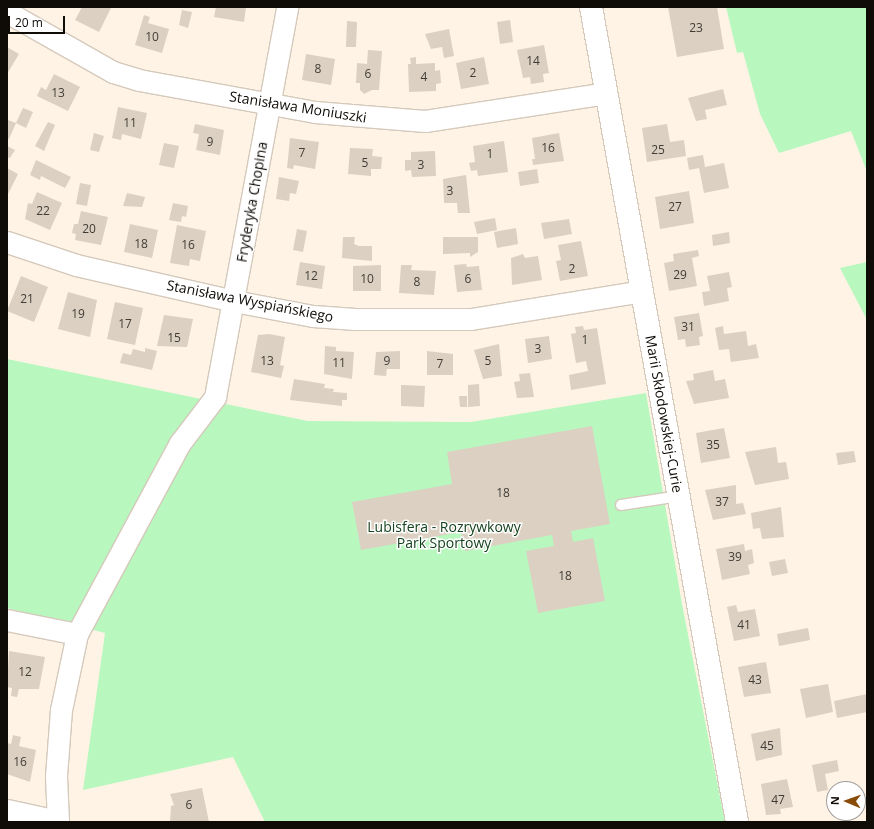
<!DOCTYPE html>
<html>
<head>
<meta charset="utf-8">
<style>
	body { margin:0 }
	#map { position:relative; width:874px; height:829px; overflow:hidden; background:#fff3e5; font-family:"Open Sans",sans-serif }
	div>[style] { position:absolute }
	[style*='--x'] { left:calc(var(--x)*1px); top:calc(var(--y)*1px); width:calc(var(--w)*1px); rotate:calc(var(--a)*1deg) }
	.green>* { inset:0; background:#b8f8be }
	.building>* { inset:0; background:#dbd0c2 }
	.roads { filter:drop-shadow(1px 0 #d4c9bb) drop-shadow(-1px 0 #d4c9bb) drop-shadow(0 1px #d4c9bb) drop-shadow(0 -1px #d4c9bb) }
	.service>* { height:10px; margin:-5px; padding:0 5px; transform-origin:5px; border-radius:5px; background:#fff }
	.minor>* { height:21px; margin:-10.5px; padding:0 10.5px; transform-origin:10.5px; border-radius:10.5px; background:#fff }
	.tertiary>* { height:22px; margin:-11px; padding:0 11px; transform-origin:11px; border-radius:11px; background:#fff }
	span { translate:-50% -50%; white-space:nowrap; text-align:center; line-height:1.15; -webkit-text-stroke:3px #fff; paint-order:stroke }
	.number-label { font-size:12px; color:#423c36 }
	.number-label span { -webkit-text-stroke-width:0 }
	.street-label { font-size:14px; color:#0f0b07 }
	.park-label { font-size:14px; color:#15421d }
	.frame { position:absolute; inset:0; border:8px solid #0f0b07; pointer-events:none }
	.north { position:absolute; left:826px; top:781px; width:40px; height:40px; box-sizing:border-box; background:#fff; border:1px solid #9f9d9c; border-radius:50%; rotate:272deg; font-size:11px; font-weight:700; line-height:16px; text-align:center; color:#0f0b07 }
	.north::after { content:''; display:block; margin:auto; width:14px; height:18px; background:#884b09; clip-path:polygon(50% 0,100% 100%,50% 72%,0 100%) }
	.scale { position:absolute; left:8px; top:16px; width:57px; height:18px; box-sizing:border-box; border:2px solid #0f0b07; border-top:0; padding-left:5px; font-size:12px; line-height:14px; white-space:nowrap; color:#0f0b07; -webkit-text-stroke:3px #fff; paint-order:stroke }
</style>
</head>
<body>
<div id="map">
	<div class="green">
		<div style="clip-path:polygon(726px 7px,867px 7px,867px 172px,851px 131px,779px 153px,760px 114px,743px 52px,737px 53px)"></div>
		<div style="clip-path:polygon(867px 262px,867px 320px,840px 268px)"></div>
		<div style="clip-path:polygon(7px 359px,308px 421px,471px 422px,646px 393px,682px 604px,725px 822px,265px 822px,233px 757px,83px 790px,105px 633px,7px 608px)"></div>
	</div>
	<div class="building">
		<div style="clip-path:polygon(82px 7px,111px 8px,99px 32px,75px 20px)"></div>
		<div style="clip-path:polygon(216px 7px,246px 7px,244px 22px,214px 17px)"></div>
		<div style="clip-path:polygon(668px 7px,717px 7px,724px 49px,677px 57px)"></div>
		<div style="clip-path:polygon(182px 10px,192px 12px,188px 28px,179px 25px)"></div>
		<div style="clip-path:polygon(144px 15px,150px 17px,148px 23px,169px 29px,162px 53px,135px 45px)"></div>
		<div style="clip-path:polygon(510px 20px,513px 42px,500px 44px,497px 22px)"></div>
		<div style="clip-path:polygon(347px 21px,357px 22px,356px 47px,346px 47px)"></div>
		<div style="clip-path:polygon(449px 29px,454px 56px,444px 58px,442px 47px,431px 49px,425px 34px)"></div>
		<div style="clip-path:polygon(544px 45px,549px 73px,543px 74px,544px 82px,531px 84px,530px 77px,523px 78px,517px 50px)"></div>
		<div style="clip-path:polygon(7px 47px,19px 54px,7px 74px)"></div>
		<div style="clip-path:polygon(368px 50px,382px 51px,379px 90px,372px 90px,364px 94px,360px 90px,360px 83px,356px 83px,357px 63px,367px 64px)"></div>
		<div style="clip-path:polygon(306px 54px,335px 59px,331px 85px,302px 80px)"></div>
		<div style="clip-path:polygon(416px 57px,416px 64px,435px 63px,435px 71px,440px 70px,441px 83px,436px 84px,436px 91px,409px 92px,408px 64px,411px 64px,410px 58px)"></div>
		<div style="clip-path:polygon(484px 57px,489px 84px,461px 89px,456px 63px)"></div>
		<div style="clip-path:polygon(54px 74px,80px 87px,68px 111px,37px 96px,41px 87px,46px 90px)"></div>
		<div style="clip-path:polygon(723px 89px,727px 105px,705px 110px,707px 119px,696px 121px,688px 98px)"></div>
		<div style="clip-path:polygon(118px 107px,147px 113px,141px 139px,122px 134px,121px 140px,112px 138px)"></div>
		<div style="clip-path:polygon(23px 108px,33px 112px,26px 128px,16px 123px)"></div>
		<div style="clip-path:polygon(8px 120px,16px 123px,9px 139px,7px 138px)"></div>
		<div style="clip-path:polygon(48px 122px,55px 125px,44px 151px,35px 146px)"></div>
		<div style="clip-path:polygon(195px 124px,224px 130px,220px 155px,196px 150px,199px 134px,193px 133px)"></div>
		<div style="clip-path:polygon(667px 124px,670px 142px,684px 140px,686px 156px,647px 162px,642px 128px)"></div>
		<div style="clip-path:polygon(94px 133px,104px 136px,99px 152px,90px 150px)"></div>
		<div style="clip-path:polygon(559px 133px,564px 161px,533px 165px,532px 159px,535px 159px,532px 138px)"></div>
		<div style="clip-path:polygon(290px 138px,319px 142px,315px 169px,294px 165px,293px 169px,287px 168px)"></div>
		<div style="clip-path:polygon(504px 141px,508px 172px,478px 176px,477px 170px,471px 171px,469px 163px,475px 162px,473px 146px)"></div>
		<div style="clip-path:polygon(164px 143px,179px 146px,174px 168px,159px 165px)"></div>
		<div style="clip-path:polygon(7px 146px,15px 150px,10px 158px,7px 157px)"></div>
		<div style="clip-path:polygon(350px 148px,373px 149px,372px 156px,382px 157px,381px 169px,371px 169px,371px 176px,348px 174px)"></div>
		<div style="clip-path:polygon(435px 151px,436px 176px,412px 177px,411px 170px,405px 171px,405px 160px,411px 160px,411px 152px)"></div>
		<div style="clip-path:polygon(703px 155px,705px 167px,724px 163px,729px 188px,704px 193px,699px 168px,689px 170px,687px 158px)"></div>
		<div style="clip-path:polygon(36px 160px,71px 177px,65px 188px,41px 176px,40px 180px,30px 175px)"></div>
		<div style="clip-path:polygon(7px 168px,18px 174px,7px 196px)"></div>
		<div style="clip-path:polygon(537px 169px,539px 183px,520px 186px,518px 172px)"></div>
		<div style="clip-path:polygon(466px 175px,470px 213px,458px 213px,457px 203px,444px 203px,443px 179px)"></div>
		<div style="clip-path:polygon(279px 177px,299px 181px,296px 194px,290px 193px,289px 201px,276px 199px)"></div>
		<div style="clip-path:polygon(80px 183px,91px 185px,87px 206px,76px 204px)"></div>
		<div style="clip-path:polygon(689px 191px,694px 223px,660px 229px,655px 197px)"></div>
		<div style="clip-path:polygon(37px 192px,62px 203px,50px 230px,25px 219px,28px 203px,32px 204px)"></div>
		<div style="clip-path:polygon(127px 193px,145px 197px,142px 207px,123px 206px)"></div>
		<div style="clip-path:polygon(173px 203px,188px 206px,186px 217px,182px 216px,181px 222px,169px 220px)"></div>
		<div style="clip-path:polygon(81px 211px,108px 217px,101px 245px,75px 240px,76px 234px,72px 233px,74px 224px,78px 224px)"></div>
		<div style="clip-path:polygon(495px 218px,497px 230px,477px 234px,474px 222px)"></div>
		<div style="clip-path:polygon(569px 219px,572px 234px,544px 239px,541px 223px)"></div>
		<div style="clip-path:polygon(130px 224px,158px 230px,152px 258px,124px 252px)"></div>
		<div style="clip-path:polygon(177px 225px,206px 231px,200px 261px,190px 259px,189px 266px,170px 263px)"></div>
		<div style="clip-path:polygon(516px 228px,518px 244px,497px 248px,494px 232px)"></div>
		<div style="clip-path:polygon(297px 229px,307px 231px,303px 252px,293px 250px)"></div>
		<div style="clip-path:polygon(729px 232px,730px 243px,713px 246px,712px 235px)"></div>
		<div style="clip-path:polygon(343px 237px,355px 237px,354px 244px,359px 246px,372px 246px,372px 261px,342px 258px)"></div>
		<div style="clip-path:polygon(443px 237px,478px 237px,478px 252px,470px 257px,470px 253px,443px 254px)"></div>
		<div style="clip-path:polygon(581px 241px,588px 276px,560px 281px,556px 261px,561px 260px,558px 245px)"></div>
		<div style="clip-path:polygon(698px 250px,699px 256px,692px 258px,697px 286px,669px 291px,664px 263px,674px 261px,673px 254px)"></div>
		<div style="clip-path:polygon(523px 254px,525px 258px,538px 256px,542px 280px,512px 285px,511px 258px)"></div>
		<div style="clip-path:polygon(300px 262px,325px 266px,322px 289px,296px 285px)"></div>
		<div style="clip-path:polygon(466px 264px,467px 267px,479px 266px,482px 290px,457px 292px,454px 265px)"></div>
		<div style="clip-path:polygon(381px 265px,381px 291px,353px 291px,353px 266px)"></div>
		<div style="clip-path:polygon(401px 265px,412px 265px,411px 270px,436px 271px,434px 295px,399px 293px)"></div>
		<div style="clip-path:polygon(729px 272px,732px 287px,727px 288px,729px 301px,704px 306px,702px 292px,710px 291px,707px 276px)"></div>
		<div style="clip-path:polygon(21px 276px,48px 287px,34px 322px,7px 311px)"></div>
		<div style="clip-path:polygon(68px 292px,97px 300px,90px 337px,58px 329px)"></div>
		<div style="clip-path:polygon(115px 302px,143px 308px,135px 345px,107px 339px)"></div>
		<div style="clip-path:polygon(699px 313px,703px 336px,699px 337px,700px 345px,686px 347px,685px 339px,678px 340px,674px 317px)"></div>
		<div style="clip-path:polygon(164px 315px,193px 319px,187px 347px,157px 346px)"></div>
		<div style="clip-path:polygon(583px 326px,584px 330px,597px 328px,606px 384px,571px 390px,569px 375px,588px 371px,586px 361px,576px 363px,571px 334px,576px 333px,575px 327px)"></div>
		<div style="clip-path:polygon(723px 326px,724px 334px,746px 331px,748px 346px,756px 344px,759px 358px,731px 362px,729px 349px,719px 350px,715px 328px)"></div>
		<div style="clip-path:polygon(269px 334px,285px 337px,280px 365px,284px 366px,281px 378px,251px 372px,258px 335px)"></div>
		<div style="clip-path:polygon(549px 336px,552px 359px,528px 363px,525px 339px)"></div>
		<div style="clip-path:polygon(499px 344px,502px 376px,483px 379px,474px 350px)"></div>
		<div style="clip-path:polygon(325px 346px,336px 347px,336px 351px,354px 352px,352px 379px,324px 374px)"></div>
		<div style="clip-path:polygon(145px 348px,157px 351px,152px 370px,120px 363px,123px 353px,131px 355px,133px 349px,145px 352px)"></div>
		<div style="clip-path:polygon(400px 351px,400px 369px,387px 369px,386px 376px,374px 375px,376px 352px)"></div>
		<div style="clip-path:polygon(427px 351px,453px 354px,453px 375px,427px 375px)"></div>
		<div style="clip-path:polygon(713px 370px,715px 381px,725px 379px,729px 398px,694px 404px,686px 381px,694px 380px,693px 374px)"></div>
		<div style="clip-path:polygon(530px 373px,534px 397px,517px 398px,514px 382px,520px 381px,519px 374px)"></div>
		<div style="clip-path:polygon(294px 379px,325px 384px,324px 388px,334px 389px,333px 392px,347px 393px,347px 400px,342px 400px,342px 406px,290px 400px)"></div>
		<div style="clip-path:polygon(479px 384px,480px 406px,468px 407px,468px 385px)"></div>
		<div style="clip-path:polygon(401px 385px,425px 386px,424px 407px,401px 406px)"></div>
		<div style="clip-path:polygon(459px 396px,467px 396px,467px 407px,460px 407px)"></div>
		<div style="clip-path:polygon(592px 426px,610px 524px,571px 531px,573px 542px,593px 538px,605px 601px,538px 613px,526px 551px,554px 546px,552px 535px,465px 551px,461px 532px,361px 550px,352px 502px,452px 484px,447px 452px)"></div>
		<div style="clip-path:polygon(724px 428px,730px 458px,701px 463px,696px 433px)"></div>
		<div style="clip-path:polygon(776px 447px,778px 463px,786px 462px,789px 479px,755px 485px,745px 452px)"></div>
		<div style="clip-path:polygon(854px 451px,856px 462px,838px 465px,836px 453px)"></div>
		<div style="clip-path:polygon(736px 485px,736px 504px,743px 503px,746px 514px,713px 520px,705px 490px)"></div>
		<div style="clip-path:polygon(781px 507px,784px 537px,762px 539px,760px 528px,753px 529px,751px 513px)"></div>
		<div style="clip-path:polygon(744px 544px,745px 551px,752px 549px,754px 563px,748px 565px,750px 574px,722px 580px,716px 549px)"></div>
		<div style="clip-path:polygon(785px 559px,788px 573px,772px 576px,769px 562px)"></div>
		<div style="clip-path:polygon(736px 605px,738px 612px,755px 609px,760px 636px,734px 641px,727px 607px)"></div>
		<div style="clip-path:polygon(808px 628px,810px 640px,779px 646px,777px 634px)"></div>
		<div style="clip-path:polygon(9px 651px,45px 657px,39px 689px,19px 689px,17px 697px,11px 696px,12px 688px,7px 687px)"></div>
		<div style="clip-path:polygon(766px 662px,771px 693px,744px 697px,738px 667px)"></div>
		<div style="clip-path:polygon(828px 684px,833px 712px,806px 718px,800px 689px)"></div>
		<div style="clip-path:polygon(867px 694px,867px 712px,837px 718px,834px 701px)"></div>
		<div style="clip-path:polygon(780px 728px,782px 755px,756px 761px,751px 734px)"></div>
		<div style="clip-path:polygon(13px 735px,21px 737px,19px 746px,36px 750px,30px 782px,7px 774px,7px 743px,11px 744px)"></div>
		<div style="clip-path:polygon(837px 760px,839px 771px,825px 774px,828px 790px,817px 792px,812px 765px)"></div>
		<div style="clip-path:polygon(787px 779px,793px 807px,780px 809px,781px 814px,766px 815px,761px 784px)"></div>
		<div style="clip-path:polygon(202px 788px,209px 822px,170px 822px,171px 806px,174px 805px,170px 794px)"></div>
	</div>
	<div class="roads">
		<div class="service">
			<div style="--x:621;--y:505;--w:59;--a:-8.8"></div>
		</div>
		<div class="minor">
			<div style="--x:7;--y:12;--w:122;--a:29.5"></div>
			<div style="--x:113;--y:72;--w:27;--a:17"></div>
			<div style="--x:139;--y:80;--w:179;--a:10.3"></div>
			<div style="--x:315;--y:112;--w:110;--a:4.7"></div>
			<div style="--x:425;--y:121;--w:183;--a:-8.8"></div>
			<div style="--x:7;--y:242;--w:73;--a:18.4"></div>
			<div style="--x:76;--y:265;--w:162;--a:12.8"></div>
			<div style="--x:234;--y:301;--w:80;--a:10.8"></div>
			<div style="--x:313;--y:316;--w:42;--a:4.1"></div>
			<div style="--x:355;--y:319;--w:116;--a:0"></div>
			<div style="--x:471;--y:319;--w:173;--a:-9.3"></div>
			<div style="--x:7;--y:620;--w:71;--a:11.3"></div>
			<div style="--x:7;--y:810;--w:52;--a:12.2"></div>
			<div style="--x:58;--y:822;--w:46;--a:-92.5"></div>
			<div style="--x:56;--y:776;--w:66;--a:-85.7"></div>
			<div style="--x:61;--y:710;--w:78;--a:-78.1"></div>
			<div style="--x:77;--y:634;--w:217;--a:-61.7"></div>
			<div style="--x:180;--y:443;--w:58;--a:-52.7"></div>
			<div style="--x:215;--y:397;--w:397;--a:-79.5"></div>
		</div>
		<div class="tertiary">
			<div style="--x:591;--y:7;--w:828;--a:79.84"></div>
		</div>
	</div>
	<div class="number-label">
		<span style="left:696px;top:28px">23</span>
		<span style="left:152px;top:37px">10</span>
		<span style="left:533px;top:61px">14</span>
		<span style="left:318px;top:69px">8</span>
		<span style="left:473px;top:73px">2</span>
		<span style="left:368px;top:74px">6</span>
		<span style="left:424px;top:77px">4</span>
		<span style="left:58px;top:93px">13</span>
		<span style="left:130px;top:123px">11</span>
		<span style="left:210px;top:142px">9</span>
		<span style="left:548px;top:148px">16</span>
		<span style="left:658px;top:150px">25</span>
		<span style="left:302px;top:153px">7</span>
		<span style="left:490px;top:154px">1</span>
		<span style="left:365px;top:163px">5</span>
		<span style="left:421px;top:165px">3</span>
		<span style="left:450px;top:191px">3</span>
		<span style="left:675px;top:207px">27</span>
		<span style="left:43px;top:211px">22</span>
		<span style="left:89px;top:229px">20</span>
		<span style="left:141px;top:244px">18</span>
		<span style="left:188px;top:245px">16</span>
		<span style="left:572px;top:269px">2</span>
		<span style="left:680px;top:275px">29</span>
		<span style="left:311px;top:276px">12</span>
		<span style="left:367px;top:279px">10</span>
		<span style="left:468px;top:279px">6</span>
		<span style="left:417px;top:282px">8</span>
		<span style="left:27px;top:299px">21</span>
		<span style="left:78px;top:314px">19</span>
		<span style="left:125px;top:324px">17</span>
		<span style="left:688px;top:327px">31</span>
		<span style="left:174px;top:338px">15</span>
		<span style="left:585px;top:340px">1</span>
		<span style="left:538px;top:349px">3</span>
		<span style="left:267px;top:361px">13</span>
		<span style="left:387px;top:361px">9</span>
		<span style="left:488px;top:361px">5</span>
		<span style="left:339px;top:363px">11</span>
		<span style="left:440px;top:364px">7</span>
		<span style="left:713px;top:445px">35</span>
		<span style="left:503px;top:493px">18</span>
		<span style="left:722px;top:502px">37</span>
		<span style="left:735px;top:557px">39</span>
		<span style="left:565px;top:576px">18</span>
		<span style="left:744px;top:625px">41</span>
		<span style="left:25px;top:672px">12</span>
		<span style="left:755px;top:680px">43</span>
		<span style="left:767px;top:746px">45</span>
		<span style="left:20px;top:762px">16</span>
		<span style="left:778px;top:800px">47</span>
		<span style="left:189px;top:805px">6</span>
	</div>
	<div class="street-label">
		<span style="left:298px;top:107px;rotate:9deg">Stanisława Moniuszki</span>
		<span style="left:252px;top:202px;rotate:-80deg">Fryderyka Chopina</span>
		<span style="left:250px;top:301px;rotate:11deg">Stanisława Wyspiańskiego</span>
		<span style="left:664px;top:414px;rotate:80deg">Marii Skłodowskiej-Curie</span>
	</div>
	<div class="park-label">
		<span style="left:444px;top:535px">Lubisfera - Rozrywkowy<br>Park Sportowy</span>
	</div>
	<div class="frame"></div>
	<div class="north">N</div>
	<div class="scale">20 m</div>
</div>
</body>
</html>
